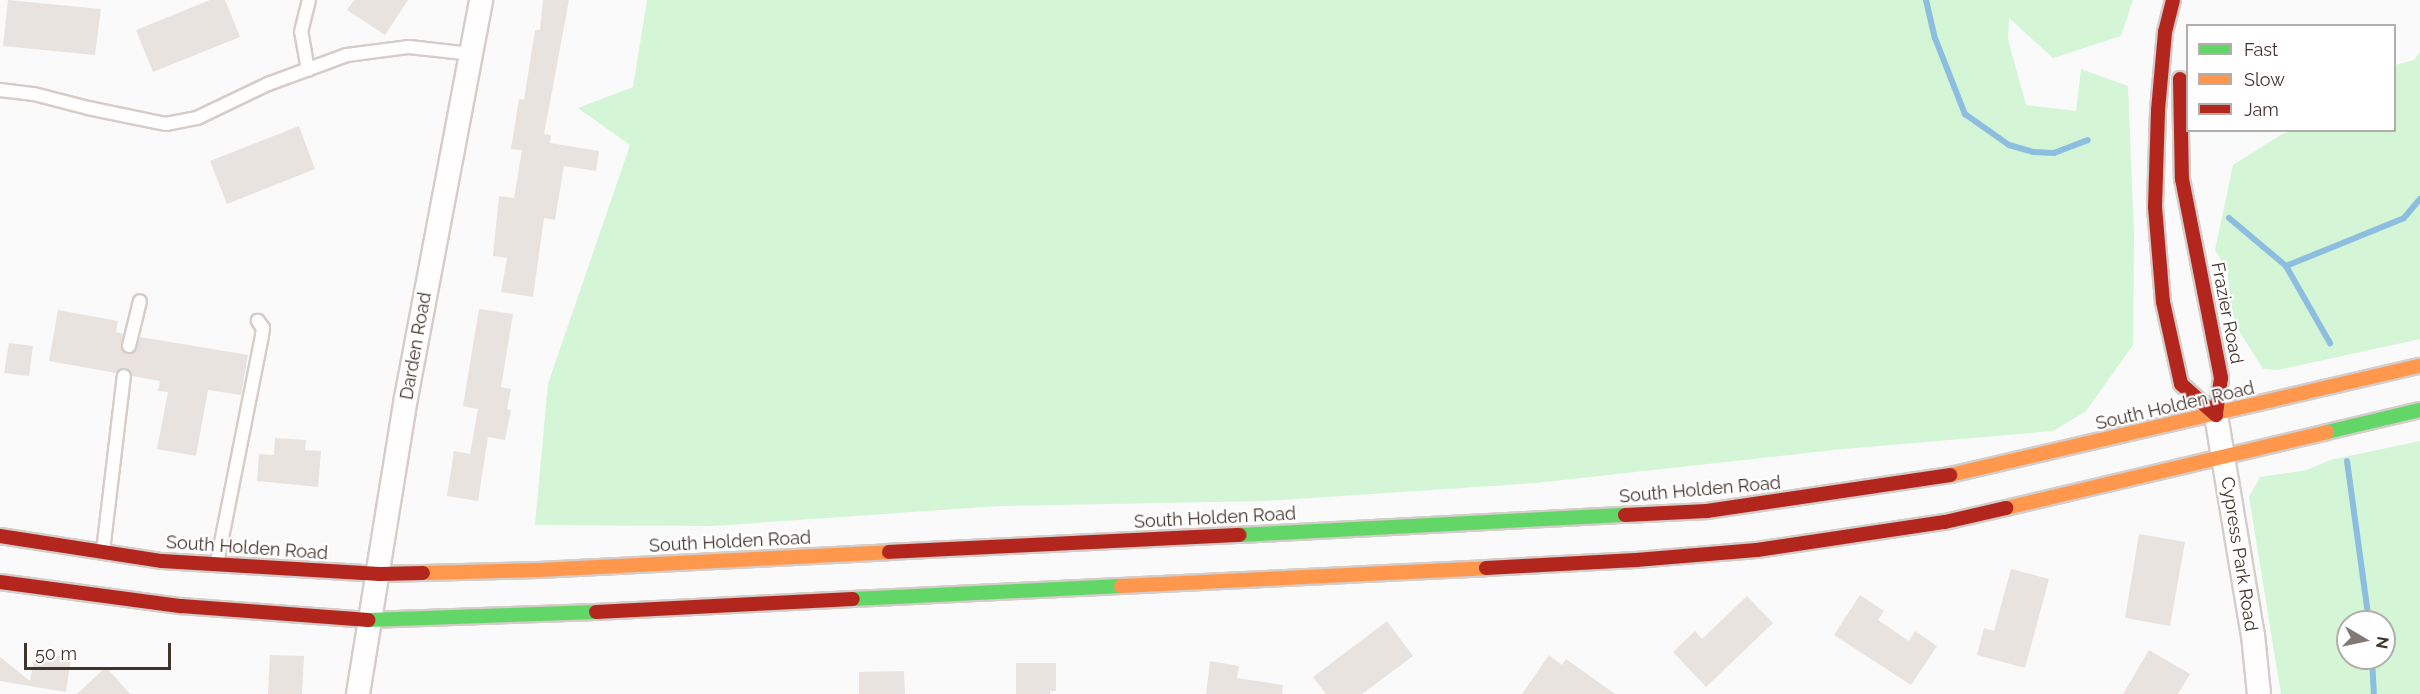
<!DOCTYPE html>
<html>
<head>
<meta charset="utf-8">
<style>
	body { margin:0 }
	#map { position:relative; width:2420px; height:694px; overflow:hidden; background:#fafafa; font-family:Raleway,sans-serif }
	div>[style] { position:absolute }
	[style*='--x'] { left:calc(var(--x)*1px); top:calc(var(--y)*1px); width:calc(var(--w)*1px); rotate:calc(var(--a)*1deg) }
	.green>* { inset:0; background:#d4f6d6 }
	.stream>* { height:6px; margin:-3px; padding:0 3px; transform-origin:3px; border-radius:3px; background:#8dbedf }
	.building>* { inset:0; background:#e9e3e0 }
	.roads { filter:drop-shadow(2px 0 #d4cdca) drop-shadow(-2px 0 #d4cdca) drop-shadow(0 2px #d4cdca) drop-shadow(0 -2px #d4cdca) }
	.lane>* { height:12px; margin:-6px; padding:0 6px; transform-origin:6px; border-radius:6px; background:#fefefe }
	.street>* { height:22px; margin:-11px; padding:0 11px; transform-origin:11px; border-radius:11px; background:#fefefe }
	.fast>* { height:14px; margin:-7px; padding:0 7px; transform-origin:7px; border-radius:7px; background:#63d668 }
	.slow>* { height:14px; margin:-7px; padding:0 7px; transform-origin:7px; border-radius:7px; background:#ff974d }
	.jam>* { height:14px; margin:-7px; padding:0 7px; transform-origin:7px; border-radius:7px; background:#b3261e }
	span { translate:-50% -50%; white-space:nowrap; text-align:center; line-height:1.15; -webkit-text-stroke:4.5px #fff; paint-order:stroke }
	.street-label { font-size:18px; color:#42332d }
	.legend { position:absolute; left:2186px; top:24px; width:210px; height:108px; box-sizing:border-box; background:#fff; border:2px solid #b3adab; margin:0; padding:8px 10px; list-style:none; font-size:18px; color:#42332d }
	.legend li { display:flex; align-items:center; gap:12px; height:30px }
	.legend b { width:30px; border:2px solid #b3adab }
	.north { position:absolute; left:2336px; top:610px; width:60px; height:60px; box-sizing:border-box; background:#fff; border:2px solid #b3adab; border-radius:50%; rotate:99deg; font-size:16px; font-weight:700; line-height:24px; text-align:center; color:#42332d }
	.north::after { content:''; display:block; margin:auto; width:21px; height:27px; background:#827975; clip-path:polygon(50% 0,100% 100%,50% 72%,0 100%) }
	.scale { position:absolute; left:24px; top:643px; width:147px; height:27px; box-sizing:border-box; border:3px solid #42332d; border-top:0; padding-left:8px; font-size:18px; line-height:21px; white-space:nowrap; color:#42332d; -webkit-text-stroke:4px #fff; paint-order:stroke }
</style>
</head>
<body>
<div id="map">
	<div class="green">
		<div style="clip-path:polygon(647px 0,2133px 0,2121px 36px,2053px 58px,2009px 18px,2008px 39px,2026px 105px,2076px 111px,2081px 69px,2128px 86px,2134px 234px,2133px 345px,2086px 411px,2053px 431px,1843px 449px,1536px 483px,1265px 501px,999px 506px,713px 526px,535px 525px,548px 384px,630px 145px,578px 108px,633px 87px)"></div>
		<div style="clip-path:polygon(2420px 52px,2420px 339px,2278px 370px,2263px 369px,2234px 323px,2227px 270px,2215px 250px,2233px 165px,2282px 134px,2292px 131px,2394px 130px,2395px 65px,2414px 60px)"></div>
		<div style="clip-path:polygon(evenodd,2420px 441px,2420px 694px,2281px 694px,2249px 497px,2260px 477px,2307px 470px,2330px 460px,2420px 441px,2348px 622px,2384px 622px,2384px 658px,2348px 658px,2348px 622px)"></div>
	</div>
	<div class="stream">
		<div style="--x:1926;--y:0;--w:39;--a:77"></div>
		<div style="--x:1935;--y:38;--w:82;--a:68.5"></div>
		<div style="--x:1965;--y:114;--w:54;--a:35.2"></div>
		<div style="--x:2009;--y:145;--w:25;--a:16"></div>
		<div style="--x:2033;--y:152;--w:21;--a:3"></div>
		<div style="--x:2054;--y:153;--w:36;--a:-21"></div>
		<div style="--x:2229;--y:218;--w:75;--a:40.1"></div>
		<div style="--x:2286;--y:266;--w:89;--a:60.3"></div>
		<div style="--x:2286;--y:266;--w:127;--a:-22.1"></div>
		<div style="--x:2404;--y:218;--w:25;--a:-50"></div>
		<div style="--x:2347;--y:461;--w:162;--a:82.2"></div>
		<div style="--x:2372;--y:658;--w:36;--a:87"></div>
	</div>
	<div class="building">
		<div style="clip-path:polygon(8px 0,101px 9px,95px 55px,3px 46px)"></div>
		<div style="clip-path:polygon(210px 0,225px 0,240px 37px,153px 72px,136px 30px)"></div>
		<div style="clip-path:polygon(354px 0,408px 0,385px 35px,347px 10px)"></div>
		<div style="clip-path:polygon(543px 0,569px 0,544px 134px,551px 135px,550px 143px,599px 151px,596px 171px,564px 166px,555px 220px,544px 218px,533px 297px,501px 292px,507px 258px,493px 256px,499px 196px,514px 198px,522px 150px,511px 149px,519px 99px,524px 100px,535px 30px,540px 30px)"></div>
		<div style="clip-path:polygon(299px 126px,315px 169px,227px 204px,210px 161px)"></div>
		<div style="clip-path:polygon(479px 309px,513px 314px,501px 387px,511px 389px,507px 409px,511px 410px,505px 440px,488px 437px,478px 501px,447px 496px,454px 451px,470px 454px,478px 409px,463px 406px)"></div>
		<div style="clip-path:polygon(58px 310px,118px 321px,116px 332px,123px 334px,121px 348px,128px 354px,135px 351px,140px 337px,248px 355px,241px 395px,208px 390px,196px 456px,157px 449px,168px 392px,158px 391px,160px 381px,132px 376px,126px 368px,116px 373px,49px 361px)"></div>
		<div style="clip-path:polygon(9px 343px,33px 346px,29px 376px,4px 373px)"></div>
		<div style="clip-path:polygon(275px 438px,306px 440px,305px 450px,321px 451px,318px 487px,257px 481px,259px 454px,274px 455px)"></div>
		<div style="clip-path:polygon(2139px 534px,2185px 542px,2170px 626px,2125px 618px)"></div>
		<div style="clip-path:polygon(2011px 569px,2049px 579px,2025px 668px,1977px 655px,1984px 628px,1994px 631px)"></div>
		<div style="clip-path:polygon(1860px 595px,1884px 611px,1878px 620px,1909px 641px,1915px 631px,1937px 646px,1911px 685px,1834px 635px)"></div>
		<div style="clip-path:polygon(1747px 596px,1773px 623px,1706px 687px,1673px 652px,1695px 631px,1702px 639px)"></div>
		<div style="clip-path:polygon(1387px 621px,1413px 656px,1362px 694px,1326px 694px,1313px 677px)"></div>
		<div style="clip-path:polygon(2149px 650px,2190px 674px,2178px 694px,2123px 694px)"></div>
		<div style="clip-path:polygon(35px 652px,71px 658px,66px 692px,0 681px,0 657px,30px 681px)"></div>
		<div style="clip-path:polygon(270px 655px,304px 656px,302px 694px,268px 694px)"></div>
		<div style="clip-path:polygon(1549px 655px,1562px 665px,1566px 659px,1615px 694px,1522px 694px)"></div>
		<div style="clip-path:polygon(1210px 661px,1239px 666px,1237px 678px,1283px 685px,1282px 694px,1206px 694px)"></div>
		<div style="clip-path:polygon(1016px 663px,1056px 663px,1056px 691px,1050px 691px,1050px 694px,1016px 694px)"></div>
		<div style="clip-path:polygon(106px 667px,130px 694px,77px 694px)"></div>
		<div style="clip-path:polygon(904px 671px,905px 694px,859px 694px,859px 672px)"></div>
	</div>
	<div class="roads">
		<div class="lane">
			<div style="--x:308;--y:70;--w:39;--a:-100"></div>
			<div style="--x:301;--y:32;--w:33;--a:-76"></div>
			<div style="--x:0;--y:90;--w:34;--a:7"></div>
			<div style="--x:34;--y:94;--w:56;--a:14.5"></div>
			<div style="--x:88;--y:108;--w:80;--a:11.6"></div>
			<div style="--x:166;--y:124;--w:32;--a:-11"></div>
			<div style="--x:197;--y:118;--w:79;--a:-25.6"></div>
			<div style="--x:268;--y:84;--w:84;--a:-20.2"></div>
			<div style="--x:347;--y:55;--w:63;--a:-7.4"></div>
			<div style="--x:409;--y:47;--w:62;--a:6.4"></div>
			<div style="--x:129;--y:346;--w:46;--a:-76.3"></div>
			<div style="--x:103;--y:551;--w:176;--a:-83.2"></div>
			<div style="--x:217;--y:563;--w:232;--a:-78.8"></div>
			<div style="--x:262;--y:335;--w:7;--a:-82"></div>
			<div style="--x:263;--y:328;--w:9;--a:-126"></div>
		</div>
		<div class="street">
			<div style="--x:2216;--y:415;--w:223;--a:80.5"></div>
			<div style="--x:2253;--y:635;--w:59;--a:84.2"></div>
			<div style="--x:358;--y:694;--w:300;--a:-80.8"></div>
			<div style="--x:406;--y:398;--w:405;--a:-79.3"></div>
		</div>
		<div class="fast">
			<div style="--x:2327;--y:432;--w:96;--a:-13.3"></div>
			<div style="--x:1240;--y:535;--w:386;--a:-3"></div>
			<div style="--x:853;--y:599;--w:268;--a:-2.8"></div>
			<div style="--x:368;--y:620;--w:228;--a:-2"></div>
		</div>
		<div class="slow">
			<div style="--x:1950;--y:475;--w:482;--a:-13.1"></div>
			<div style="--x:2006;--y:508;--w:330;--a:-13.3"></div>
			<div style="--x:423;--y:573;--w:116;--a:-1.5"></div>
			<div style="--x:539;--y:570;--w:350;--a:-2.9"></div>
			<div style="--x:1121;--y:586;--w:365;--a:-2.8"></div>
		</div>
		<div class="jam">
			<div style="--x:2173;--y:0;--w:33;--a:104"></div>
			<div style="--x:2165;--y:32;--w:79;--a:95.1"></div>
			<div style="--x:2158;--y:111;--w:96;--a:91.8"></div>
			<div style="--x:2155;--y:207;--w:95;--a:85.2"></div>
			<div style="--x:2163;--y:302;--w:84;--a:77.6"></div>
			<div style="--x:2181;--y:384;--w:47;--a:41.5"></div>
			<div style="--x:2180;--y:79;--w:100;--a:88.9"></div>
			<div style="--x:2182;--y:179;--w:203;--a:78.9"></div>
			<div style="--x:2221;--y:378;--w:37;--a:98"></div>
			<div style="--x:1625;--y:515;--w:82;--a:-2.8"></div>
			<div style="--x:1707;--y:511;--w:246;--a:-8.4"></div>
			<div style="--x:0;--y:536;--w:164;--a:8.8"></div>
			<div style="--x:162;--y:561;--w:218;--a:3.4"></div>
			<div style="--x:380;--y:574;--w:43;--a:-1.3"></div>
			<div style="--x:889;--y:552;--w:351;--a:-2.8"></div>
			<div style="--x:1486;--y:568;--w:150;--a:-3.1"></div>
			<div style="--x:1636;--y:560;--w:121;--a:-4.7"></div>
			<div style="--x:1757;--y:550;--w:190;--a:-8.5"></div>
			<div style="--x:1945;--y:522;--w:63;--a:-12.9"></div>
			<div style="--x:0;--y:582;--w:183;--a:7.6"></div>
			<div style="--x:181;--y:606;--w:188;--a:4.3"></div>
			<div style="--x:596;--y:612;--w:257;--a:-2.9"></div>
		</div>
	</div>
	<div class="street-label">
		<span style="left:2227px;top:313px;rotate:79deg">Frazier Road</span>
		<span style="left:416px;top:346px;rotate:-80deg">Darden Road</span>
		<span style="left:2175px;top:406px;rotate:-13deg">South Holden Road</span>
		<span style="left:1700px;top:490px;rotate:-5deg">South Holden Road</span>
		<span style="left:1215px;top:518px;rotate:-3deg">South Holden Road</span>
		<span style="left:730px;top:542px;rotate:-3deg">South Holden Road</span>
		<span style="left:247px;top:548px;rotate:4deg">South Holden Road</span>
		<span style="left:2239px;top:554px;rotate:81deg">Cypress Park Road</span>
	</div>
	<ul class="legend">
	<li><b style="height:8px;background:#63d668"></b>Fast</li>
	<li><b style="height:8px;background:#ff974d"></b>Slow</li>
	<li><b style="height:8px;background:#b3261e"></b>Jam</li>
	</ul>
	<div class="north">N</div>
	<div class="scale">50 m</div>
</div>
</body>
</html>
